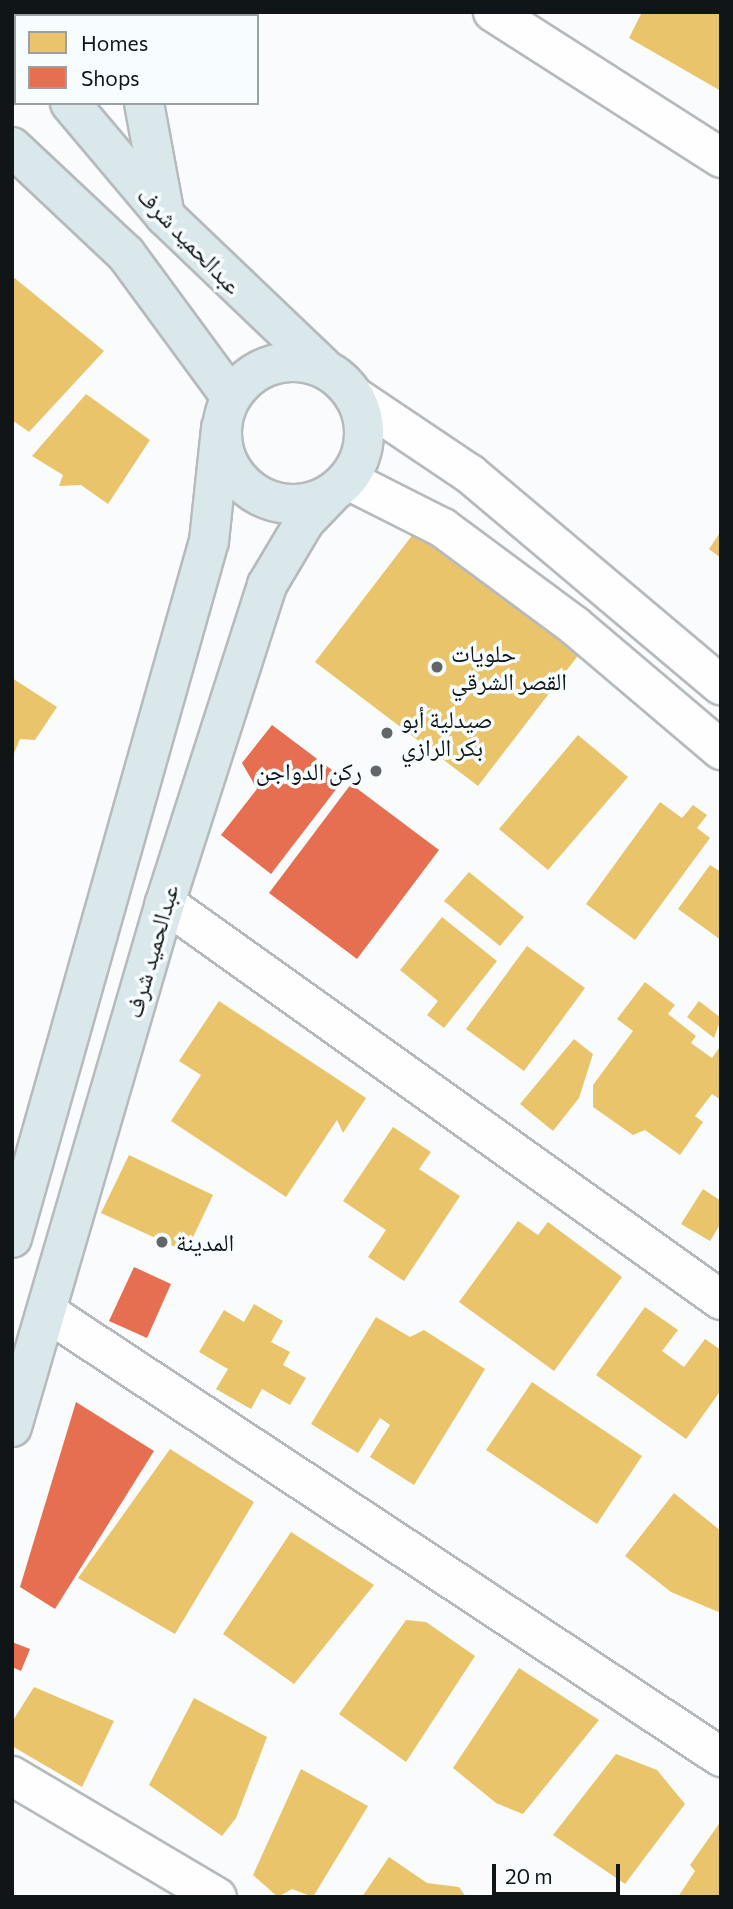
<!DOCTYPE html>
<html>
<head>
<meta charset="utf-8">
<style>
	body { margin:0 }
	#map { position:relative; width:733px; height:1909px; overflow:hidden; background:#f9fbfd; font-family:Commissioner,"Noto Naskh Arabic",sans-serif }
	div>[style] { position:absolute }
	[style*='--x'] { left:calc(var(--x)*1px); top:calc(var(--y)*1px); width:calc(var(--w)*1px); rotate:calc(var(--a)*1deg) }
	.homes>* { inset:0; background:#e9c46a }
	.shops>* { inset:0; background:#e76f51 }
	.roads { filter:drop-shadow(2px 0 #b6babc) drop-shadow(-2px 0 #b6babc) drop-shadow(0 2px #b6babc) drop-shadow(0 -2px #b6babc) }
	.minor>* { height:38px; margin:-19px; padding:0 19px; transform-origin:19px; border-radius:19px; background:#fefeff }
	.major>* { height:38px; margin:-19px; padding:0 19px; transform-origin:19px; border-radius:19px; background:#dae7eb }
	.major>.ring { margin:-19px; padding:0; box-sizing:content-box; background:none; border:38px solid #dae7eb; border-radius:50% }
	.dots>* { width:19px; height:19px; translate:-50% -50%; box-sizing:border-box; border:4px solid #f7fcff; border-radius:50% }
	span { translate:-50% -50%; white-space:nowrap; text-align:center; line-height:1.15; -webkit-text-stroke:7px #f7fcff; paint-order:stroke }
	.street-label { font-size:24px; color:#101517 }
	.poi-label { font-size:24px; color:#101517 }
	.left { translate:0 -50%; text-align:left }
	.right { translate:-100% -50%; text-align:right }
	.frame { position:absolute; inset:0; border:14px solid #101517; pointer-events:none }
	.legend { position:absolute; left:14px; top:14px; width:245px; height:91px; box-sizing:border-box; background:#f7fcff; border:2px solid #9ba0a2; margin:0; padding:9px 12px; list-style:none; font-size:21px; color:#101517 }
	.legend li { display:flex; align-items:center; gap:14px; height:35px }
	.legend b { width:35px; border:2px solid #9ba0a2 }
	.scale { position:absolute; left:492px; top:1864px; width:128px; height:32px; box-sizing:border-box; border:4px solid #101517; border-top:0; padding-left:9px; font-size:21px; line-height:24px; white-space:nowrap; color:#101517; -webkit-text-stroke:5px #f7fcff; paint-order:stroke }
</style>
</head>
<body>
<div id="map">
	<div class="homes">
		<div style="clip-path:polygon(642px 12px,721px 12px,721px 91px,629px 38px)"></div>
		<div style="clip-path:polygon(12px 276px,104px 351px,29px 432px,12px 420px)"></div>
		<div style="clip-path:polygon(86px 394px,150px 440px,108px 504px,81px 485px,59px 486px,63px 475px,32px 456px)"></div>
		<div style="clip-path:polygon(417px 529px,580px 653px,478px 786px,315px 662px)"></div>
		<div style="clip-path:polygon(721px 531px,721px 558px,709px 549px)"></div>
		<div style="clip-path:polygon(12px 678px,57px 707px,35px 740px,20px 739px,12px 758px)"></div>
		<div style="clip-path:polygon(578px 735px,628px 777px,548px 870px,499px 829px)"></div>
		<div style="clip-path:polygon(660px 802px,682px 818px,693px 805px,707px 815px,697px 828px,710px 838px,635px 940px,586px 904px)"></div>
		<div style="clip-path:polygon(710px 865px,721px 872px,721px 940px,678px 909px)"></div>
		<div style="clip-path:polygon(469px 872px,524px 917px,500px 946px,444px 901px)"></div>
		<div style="clip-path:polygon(442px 917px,497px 961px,444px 1028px,427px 1015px,438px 1001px,400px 970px)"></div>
		<div style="clip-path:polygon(527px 946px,585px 988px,524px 1071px,466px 1029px)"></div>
		<div style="clip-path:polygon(645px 982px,675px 1005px,668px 1014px,696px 1036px,691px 1043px,712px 1058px,721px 1045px,721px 1100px,712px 1094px,695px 1116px,703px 1122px,680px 1155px,645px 1130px,633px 1135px,593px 1107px,593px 1085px,633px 1031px,617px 1019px)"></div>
		<div style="clip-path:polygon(219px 1001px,366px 1098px,343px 1133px,337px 1120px,286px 1197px,171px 1121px,201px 1075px,179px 1061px)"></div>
		<div style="clip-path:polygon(699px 1001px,721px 1018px,714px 1038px,687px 1017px)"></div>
		<div style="clip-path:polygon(574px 1039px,593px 1054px,579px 1098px,553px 1131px,520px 1104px)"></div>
		<div style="clip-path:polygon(393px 1127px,431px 1152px,419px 1169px,460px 1196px,404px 1281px,368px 1257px,386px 1230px,343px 1201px)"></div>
		<div style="clip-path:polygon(129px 1155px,213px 1195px,186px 1252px,101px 1213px)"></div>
		<div style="clip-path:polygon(703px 1189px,721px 1201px,721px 1223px,710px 1241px,681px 1224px)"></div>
		<div style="clip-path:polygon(518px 1221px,538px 1235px,548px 1222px,622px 1277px,554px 1371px,459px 1302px)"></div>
		<div style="clip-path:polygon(254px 1304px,283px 1321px,271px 1342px,290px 1352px,283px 1365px,306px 1378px,290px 1405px,262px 1389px,251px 1409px,216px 1389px,228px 1369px,199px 1352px,224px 1310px,244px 1322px)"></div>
		<div style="clip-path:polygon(645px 1307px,678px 1330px,662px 1351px,684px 1367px,705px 1339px,721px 1350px,721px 1390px,686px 1439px,596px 1375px)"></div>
		<div style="clip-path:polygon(376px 1317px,410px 1337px,424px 1330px,485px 1369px,414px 1485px,370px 1457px,390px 1425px,380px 1418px,358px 1453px,311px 1424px)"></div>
		<div style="clip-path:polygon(532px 1382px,642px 1456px,597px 1524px,486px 1450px)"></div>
		<div style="clip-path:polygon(170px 1449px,254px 1502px,175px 1634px,78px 1578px)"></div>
		<div style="clip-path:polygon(674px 1493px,721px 1531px,721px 1613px,671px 1592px,625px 1556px)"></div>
		<div style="clip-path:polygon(291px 1532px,374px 1585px,294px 1684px,223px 1634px)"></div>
		<div style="clip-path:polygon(406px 1620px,426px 1622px,475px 1656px,406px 1762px,339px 1714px)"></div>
		<div style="clip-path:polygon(519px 1668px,599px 1720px,523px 1814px,496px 1803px,453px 1768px)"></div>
		<div style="clip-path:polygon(34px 1687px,114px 1721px,82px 1787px,12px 1746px,12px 1722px)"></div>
		<div style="clip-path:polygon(194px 1698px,267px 1737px,236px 1818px,222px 1836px,149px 1785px)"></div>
		<div style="clip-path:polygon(616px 1754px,657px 1770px,685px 1804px,625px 1884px,553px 1835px)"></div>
		<div style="clip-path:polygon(301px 1769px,368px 1806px,313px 1897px,292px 1889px,278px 1897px,253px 1875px)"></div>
		<div style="clip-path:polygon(721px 1821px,721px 1897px,678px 1897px,695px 1871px,690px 1865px)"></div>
		<div style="clip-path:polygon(389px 1857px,427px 1883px,459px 1887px,466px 1897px,362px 1897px)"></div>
	</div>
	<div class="shops">
		<div style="clip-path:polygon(272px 725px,344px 779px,271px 874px,221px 835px,257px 789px,242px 763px)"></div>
		<div style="clip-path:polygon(351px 784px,439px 850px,357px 959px,269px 893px)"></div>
		<div style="clip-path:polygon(134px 1267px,171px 1284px,147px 1338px,109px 1321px)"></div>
		<div style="clip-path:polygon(76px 1402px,154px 1451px,55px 1609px,20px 1587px)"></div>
		<div style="clip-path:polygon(12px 1642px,30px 1649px,21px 1671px,12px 1667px)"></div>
	</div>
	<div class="roads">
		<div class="minor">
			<div style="--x:493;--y:12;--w:271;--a:32.6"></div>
			<div style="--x:354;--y:396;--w:140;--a:33.9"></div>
			<div style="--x:470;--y:474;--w:328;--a:40.1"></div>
			<div style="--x:348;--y:480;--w:106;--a:26.8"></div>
			<div style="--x:443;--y:528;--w:164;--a:36.6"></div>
			<div style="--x:575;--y:626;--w:192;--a:40.3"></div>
			<div style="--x:165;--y:903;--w:683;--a:35.53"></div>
			<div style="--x:47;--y:1312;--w:808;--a:33.43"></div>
			<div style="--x:12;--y:1776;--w:238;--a:30.6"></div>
		</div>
		<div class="major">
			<div style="--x:143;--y:16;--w:4;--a:-90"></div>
			<div style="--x:12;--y:25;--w:6;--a:51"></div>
			<div style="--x:70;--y:103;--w:148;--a:49.9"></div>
			<div style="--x:165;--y:216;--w:217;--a:43.7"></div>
			<div style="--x:144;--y:103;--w:110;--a:79.5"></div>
			<div style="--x:12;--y:147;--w:156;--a:43.2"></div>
			<div style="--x:126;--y:254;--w:177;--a:53.7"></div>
			<div class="ring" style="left:222px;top:362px;width:104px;height:104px"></div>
			<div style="--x:12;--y:1238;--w:724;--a:-74.22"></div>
			<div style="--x:209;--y:541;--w:114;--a:-83.9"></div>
			<div style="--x:12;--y:1427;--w:546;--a:-73.72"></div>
			<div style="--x:165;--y:903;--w:334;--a:-72.2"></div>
			<div style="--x:267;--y:585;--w:74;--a:-59.3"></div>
			<div style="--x:305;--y:521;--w:37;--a:-46"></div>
		</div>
	</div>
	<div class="dots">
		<div style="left:437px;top:667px;background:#626668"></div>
		<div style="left:387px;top:733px;background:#626668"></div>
		<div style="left:376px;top:771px;background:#626668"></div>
		<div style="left:162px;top:1242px;background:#626668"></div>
	</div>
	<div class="street-label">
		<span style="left:190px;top:240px;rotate:46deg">عبدالحميد شرف</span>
		<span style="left:151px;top:951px;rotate:-74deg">عبدالحميد شرف</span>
	</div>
	<div class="poi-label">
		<span class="left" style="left:451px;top:667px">حلويات<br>القصر الشرقي</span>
		<span class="left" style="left:401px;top:733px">صيدلية أبو<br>بكر الرازي</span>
		<span class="right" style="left:362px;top:771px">ركن الدواجن</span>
		<span class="left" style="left:176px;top:1242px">المدينة</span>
	</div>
	<div class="frame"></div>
	<ul class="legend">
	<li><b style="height:19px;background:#e9c46a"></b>Homes</li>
	<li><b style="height:19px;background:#e76f51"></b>Shops</li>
	</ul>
	<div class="scale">20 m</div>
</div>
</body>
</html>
